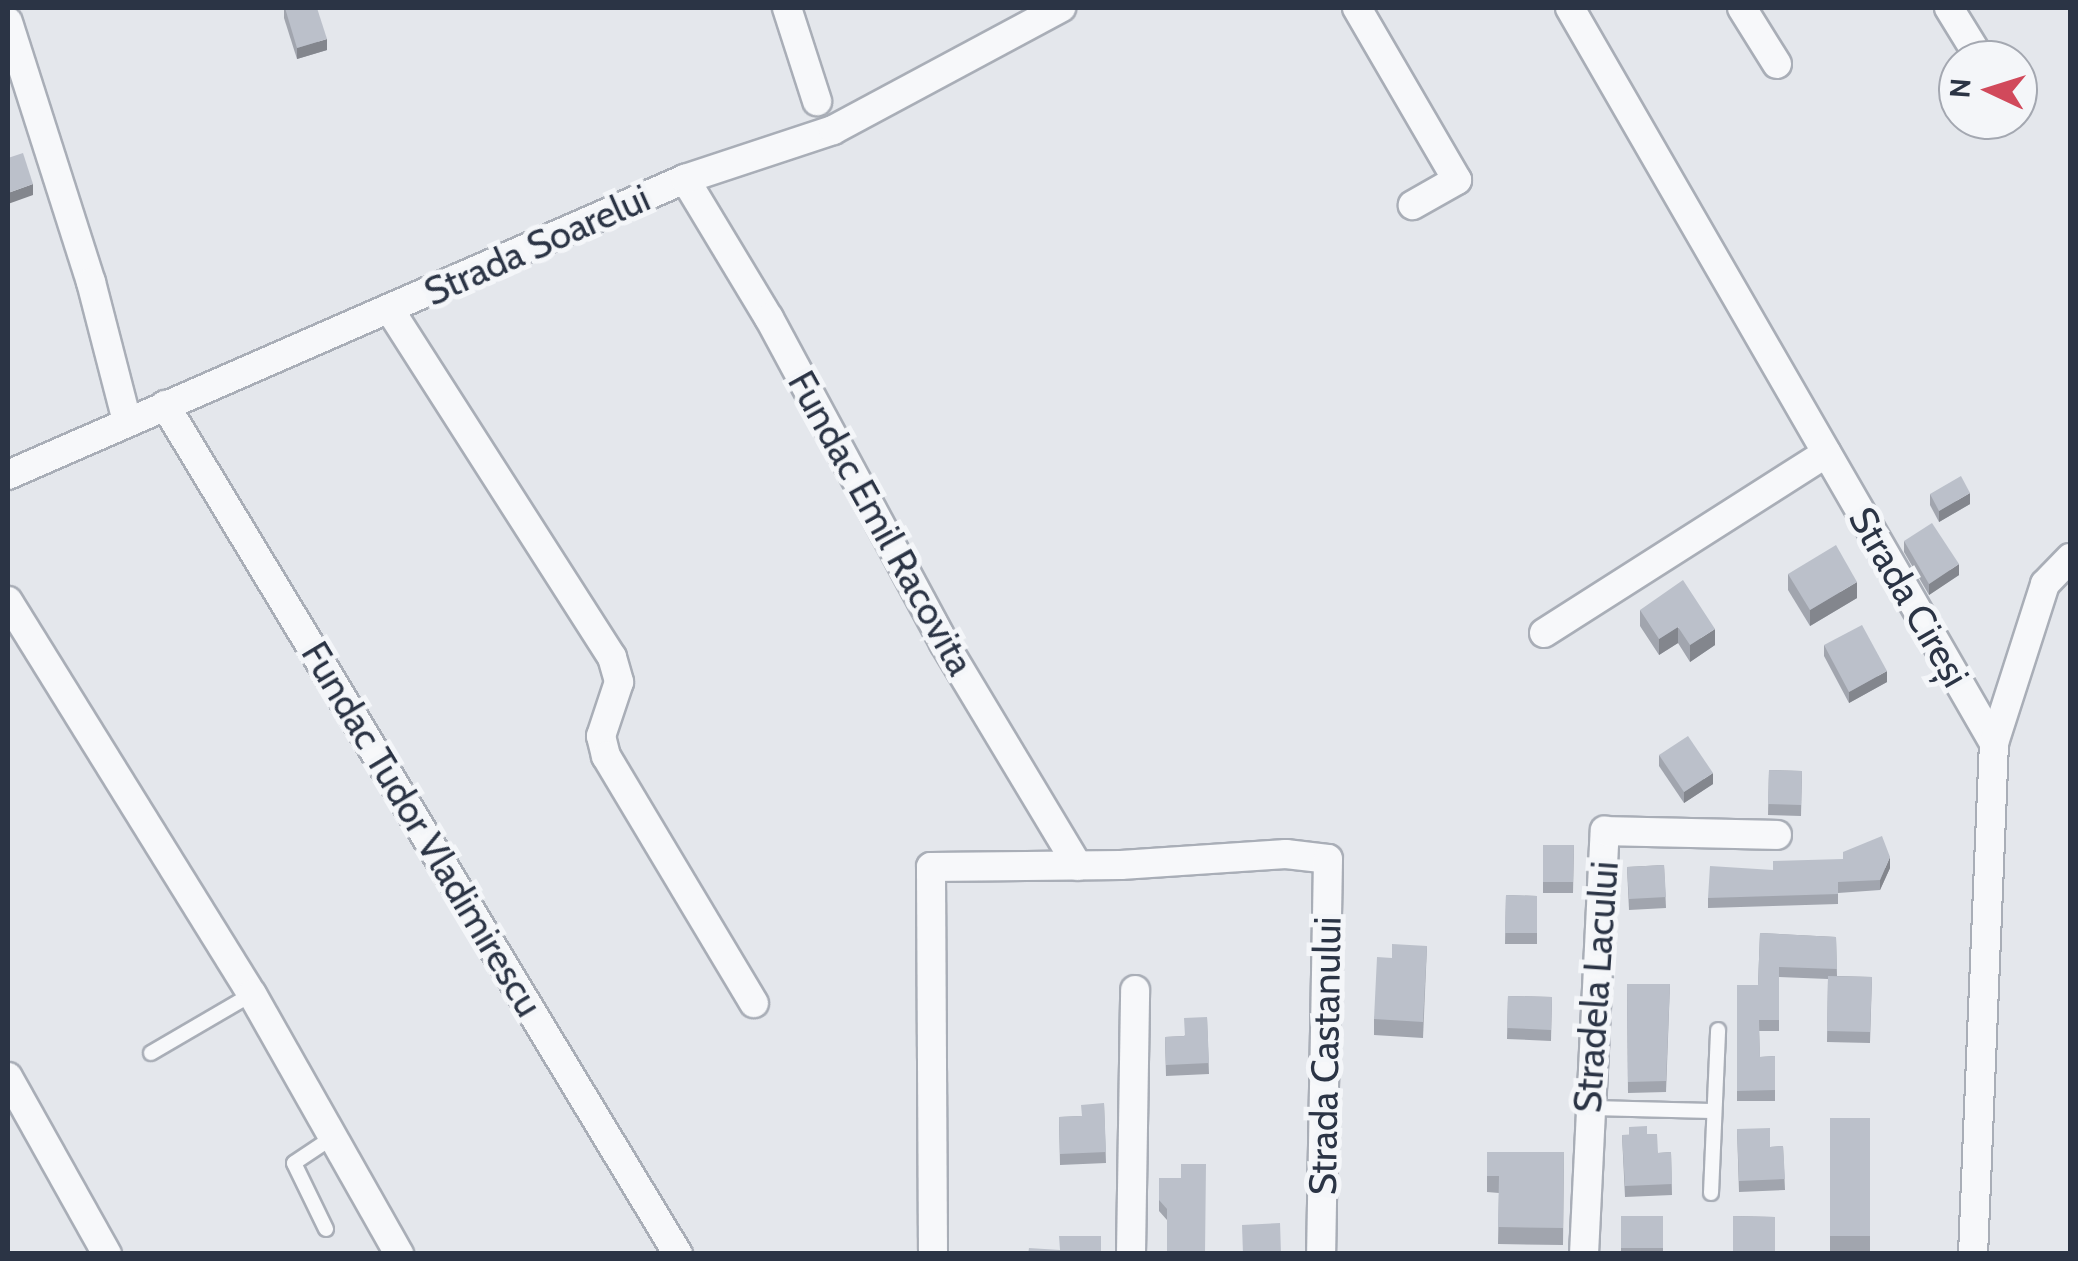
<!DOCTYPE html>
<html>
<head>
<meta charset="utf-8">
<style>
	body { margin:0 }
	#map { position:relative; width:2078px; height:1261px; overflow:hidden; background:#e4e7ec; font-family:Cabin,sans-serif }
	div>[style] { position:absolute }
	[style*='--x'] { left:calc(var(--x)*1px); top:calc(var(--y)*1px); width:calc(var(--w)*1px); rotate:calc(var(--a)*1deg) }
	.roads { filter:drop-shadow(2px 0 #a9aeb7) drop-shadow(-2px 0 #a9aeb7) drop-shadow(0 2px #a9aeb7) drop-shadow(0 -2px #a9aeb7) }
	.service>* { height:14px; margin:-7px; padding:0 7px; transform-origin:7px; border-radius:7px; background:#f7f8fa }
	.minor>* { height:28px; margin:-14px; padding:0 14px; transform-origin:14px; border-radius:14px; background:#f7f8fa }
	.wall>* { inset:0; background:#a1a5ae }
	.shaded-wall>* { inset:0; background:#83868d }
	.building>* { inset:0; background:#bbc0ca }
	span { translate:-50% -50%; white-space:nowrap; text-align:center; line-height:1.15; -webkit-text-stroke:10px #f4f6f9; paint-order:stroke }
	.street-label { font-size:38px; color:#2b3445 }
	.frame { position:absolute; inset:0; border:10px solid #2b3445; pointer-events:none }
	.north { position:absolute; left:1938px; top:40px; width:100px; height:100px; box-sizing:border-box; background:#f4f6f9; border:2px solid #a4a8b1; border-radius:50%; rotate:274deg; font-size:28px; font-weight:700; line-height:40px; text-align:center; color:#2b3445 }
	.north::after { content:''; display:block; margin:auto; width:35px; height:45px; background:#d1495b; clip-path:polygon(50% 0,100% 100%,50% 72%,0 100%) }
</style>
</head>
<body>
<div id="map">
	<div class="roads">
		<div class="service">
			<div style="--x:151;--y:1053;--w:117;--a:-30.3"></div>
			<div style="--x:1590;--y:1108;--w:124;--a:1.4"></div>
			<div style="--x:1711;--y:1193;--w:163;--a:-87.5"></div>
			<div style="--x:326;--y:1229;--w:73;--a:-115.9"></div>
			<div style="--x:294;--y:1163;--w:50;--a:-33.7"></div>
		</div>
		<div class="minor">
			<div style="--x:787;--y:8;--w:98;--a:72.1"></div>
			<div style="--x:1357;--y:8;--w:199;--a:59.8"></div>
			<div style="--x:1457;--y:180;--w:51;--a:150.4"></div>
			<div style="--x:1570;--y:8;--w:849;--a:60.02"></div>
			<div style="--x:1994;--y:743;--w:511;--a:92.35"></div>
			<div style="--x:1742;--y:8;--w:66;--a:58"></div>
			<div style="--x:1949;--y:8;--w:61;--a:58.4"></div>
			<div style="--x:8;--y:22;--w:273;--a:72.3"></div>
			<div style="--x:91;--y:282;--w:144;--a:75.5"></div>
			<div style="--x:685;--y:179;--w:162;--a:58.9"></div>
			<div style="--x:769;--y:318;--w:369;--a:61.7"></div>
			<div style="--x:944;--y:643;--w:260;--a:59"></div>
			<div style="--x:390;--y:310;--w:412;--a:57.4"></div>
			<div style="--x:612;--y:657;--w:26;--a:74"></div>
			<div style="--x:619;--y:682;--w:57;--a:108.4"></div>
			<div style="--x:601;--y:736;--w:21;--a:76"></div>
			<div style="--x:606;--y:756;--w:288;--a:59.1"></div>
			<div style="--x:165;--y:405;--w:992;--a:58.86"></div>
			<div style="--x:8;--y:475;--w:739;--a:-23.62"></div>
			<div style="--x:685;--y:179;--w:156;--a:-18.3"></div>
			<div style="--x:833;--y:130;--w:259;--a:-28.2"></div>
			<div style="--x:8;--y:601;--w:463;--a:58.2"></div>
			<div style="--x:252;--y:994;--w:299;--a:60.5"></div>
			<div style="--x:1544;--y:633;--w:335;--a:-32.5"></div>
			<div style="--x:1994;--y:743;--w:167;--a:-72.2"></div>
			<div style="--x:2045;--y:584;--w:36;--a:-46"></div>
			<div style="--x:8;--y:1077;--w:203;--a:60.8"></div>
			<div style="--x:933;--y:1254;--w:387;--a:-90.3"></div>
			<div style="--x:931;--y:867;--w:190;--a:-0.6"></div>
			<div style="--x:1121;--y:865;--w:165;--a:-3.8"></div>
			<div style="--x:1286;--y:854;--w:42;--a:6.8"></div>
			<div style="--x:1328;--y:859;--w:395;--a:91"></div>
			<div style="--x:1131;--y:1254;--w:264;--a:-89.1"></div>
			<div style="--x:1584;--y:1254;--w:424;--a:-87.2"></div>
			<div style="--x:1605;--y:831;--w:172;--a:1.3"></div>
		</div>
	</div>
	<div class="wall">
		<div style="clip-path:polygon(284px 8px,327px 50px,297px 59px,284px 18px)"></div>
		<div style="clip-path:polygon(1930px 494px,1970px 504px,1939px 522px,1930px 505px)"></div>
		<div style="clip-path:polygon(1904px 541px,1959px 575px,1929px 595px,1904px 552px)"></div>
		<div style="clip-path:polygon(1788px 574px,1857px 598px,1810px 626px,1788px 590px)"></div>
		<div style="clip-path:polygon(1640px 610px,1715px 645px,1690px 662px,1678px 643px,1659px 655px,1640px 626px)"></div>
		<div style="clip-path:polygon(1824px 645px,1887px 682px,1849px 703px,1824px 656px)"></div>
		<div style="clip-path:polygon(1659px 755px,1713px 784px,1684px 803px,1659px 766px)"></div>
		<div style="clip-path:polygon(1769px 770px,1802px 771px,1801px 816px,1768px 815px)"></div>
		<div style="clip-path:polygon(1543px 845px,1574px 845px,1573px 893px,1543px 893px)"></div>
		<div style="clip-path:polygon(1664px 865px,1666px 908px,1629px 910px,1627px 867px)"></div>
		<div style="clip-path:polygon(1890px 868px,1880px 890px,1838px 893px,1838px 904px,1708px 908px,1708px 898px,1773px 870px)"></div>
		<div style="clip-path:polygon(1506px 895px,1537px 896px,1537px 944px,1505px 944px)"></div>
		<div style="clip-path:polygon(1760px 933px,1836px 937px,1837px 976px,1872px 977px,1870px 1043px,1827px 1042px,1828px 979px,1779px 977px,1779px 1031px,1759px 1031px,1760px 1057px,1775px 1056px,1775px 1101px,1737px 1101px,1737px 985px,1758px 985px)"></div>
		<div style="clip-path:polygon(1427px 946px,1423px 1038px,1374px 1035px,1374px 1019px,1392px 958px)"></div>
		<div style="clip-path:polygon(1627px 984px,1670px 984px,1666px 1092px,1628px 1093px)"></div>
		<div style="clip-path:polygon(1508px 996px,1552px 997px,1551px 1041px,1507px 1039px)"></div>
		<div style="clip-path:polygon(1207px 1017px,1209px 1074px,1166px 1076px,1165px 1037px,1184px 1036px)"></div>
		<div style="clip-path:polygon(1104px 1103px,1106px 1163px,1060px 1165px,1059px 1117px,1082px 1116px)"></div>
		<div style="clip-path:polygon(1830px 1118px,1870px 1118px,1870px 1252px,1830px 1252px)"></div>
		<div style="clip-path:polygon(1737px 1129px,1770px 1147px,1783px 1146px,1785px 1190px,1739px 1192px)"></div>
		<div style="clip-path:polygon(1647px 1134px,1658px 1153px,1671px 1152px,1672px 1195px,1625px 1197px,1622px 1135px)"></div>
		<div style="clip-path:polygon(1487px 1152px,1564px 1152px,1563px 1245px,1498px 1244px,1499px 1193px,1487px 1192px)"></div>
		<div style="clip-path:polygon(1206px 1164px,1167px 1220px,1159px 1211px,1159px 1178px,1181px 1178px)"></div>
		<div style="clip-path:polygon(1621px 1216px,1663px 1216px,1663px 1254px,1621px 1254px)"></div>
		<div style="clip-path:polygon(1733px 1216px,1775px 1217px,1775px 1254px,1733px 1254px)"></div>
	</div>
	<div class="shaded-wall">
		<div style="clip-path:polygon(327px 39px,327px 50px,297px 59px,297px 48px)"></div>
		<div style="clip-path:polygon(33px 184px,33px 195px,8px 204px,8px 193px)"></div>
		<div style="clip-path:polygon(1970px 493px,1970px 504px,1939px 522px,1939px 511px)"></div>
		<div style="clip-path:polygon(1959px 564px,1959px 575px,1929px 595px,1929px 584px)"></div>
		<div style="clip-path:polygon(1857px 582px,1857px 598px,1810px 626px,1810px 610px)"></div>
		<div style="clip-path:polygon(1678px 627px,1678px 643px,1659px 655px,1659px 639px)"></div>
		<div style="clip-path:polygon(1715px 629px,1715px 645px,1690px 662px,1690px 645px)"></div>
		<div style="clip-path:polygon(1887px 671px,1887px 682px,1849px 703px,1849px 692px)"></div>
		<div style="clip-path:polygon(1713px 773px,1713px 784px,1684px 803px,1684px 792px)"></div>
		<div style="clip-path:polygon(1890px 857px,1890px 868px,1880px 890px,1880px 880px)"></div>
	</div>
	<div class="building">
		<div style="clip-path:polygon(285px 8px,317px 8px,327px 39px,297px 48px)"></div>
		<div style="clip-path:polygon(23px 153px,33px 184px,8px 193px,8px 158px)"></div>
		<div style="clip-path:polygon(1961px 476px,1970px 493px,1939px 511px,1930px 494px)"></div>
		<div style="clip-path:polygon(1932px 523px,1959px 564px,1929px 584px,1904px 541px)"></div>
		<div style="clip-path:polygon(1836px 545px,1857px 582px,1810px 610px,1788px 574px)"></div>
		<div style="clip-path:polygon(1683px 580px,1715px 629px,1690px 645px,1678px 627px,1659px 639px,1640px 610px)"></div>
		<div style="clip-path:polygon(1862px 625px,1887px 671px,1849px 692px,1824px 645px)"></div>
		<div style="clip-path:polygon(1688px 736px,1713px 773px,1684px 792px,1659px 755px)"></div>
		<div style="clip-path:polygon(1769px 770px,1802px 771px,1801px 805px,1768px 804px)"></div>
		<div style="clip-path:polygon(1882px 836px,1890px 857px,1880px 880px,1838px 882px,1838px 894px,1708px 898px,1710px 866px,1773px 870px,1773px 861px,1843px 859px,1843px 852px)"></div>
		<div style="clip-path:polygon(1543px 845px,1574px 845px,1573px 882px,1543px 882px)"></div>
		<div style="clip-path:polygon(1664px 865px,1666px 897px,1629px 899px,1627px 867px)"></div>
		<div style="clip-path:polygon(1506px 895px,1537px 896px,1537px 933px,1505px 933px)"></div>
		<div style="clip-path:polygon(1760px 933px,1836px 937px,1837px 969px,1779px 967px,1779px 1020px,1759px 1020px,1760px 1057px,1775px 1056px,1775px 1090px,1737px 1091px,1737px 985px,1758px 985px)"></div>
		<div style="clip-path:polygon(1392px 944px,1427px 946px,1423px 1022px,1374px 1019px,1377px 957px,1392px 958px)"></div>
		<div style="clip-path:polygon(1828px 976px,1872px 977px,1870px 1032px,1827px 1031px)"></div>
		<div style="clip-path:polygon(1627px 984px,1670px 984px,1666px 1081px,1628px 1082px)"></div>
		<div style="clip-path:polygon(1508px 996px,1552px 997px,1551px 1030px,1507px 1028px)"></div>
		<div style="clip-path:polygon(1207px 1017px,1209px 1063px,1166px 1065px,1165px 1037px,1185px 1036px,1184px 1018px)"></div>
		<div style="clip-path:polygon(1104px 1103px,1106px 1152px,1060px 1154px,1059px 1117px,1082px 1116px,1081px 1105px)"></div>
		<div style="clip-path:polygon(1830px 1118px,1870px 1118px,1870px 1236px,1830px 1236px)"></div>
		<div style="clip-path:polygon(1647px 1126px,1647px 1134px,1657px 1134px,1658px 1153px,1671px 1152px,1672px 1184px,1625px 1186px,1622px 1135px,1629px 1135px,1629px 1127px)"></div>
		<div style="clip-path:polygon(1770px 1128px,1770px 1147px,1783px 1146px,1785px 1179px,1739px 1181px,1737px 1129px)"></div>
		<div style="clip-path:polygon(1487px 1152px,1564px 1152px,1563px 1228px,1498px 1227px,1499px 1176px,1487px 1176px)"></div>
		<div style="clip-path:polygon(1181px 1164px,1206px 1164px,1205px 1254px,1167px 1254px,1167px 1209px,1159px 1200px,1159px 1178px,1181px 1178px)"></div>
		<div style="clip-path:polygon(1621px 1216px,1663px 1216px,1663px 1248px,1621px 1248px)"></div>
		<div style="clip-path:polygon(1733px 1216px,1775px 1217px,1775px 1252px,1733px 1252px)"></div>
		<div style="clip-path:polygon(1280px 1223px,1281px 1254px,1243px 1254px,1242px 1225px)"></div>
		<div style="clip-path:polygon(1059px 1236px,1101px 1236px,1101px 1254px,1028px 1254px,1029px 1248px,1060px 1250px)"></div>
	</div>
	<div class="street-label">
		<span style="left:537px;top:245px;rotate:-24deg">Strada Soarelui</span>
		<span style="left:881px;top:523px;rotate:61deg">Fundac Emil Racovita</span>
		<span style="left:1909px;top:597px;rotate:60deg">Strada Cireși</span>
		<span style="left:422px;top:829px;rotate:59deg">Fundac Tudor Vladimirescu</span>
		<span style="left:1596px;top:987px;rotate:-86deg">Stradela Lacului</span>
		<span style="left:1325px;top:1056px;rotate:-89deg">Strada Castanului</span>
	</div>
	<div class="frame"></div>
	<div class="north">N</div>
</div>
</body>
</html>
